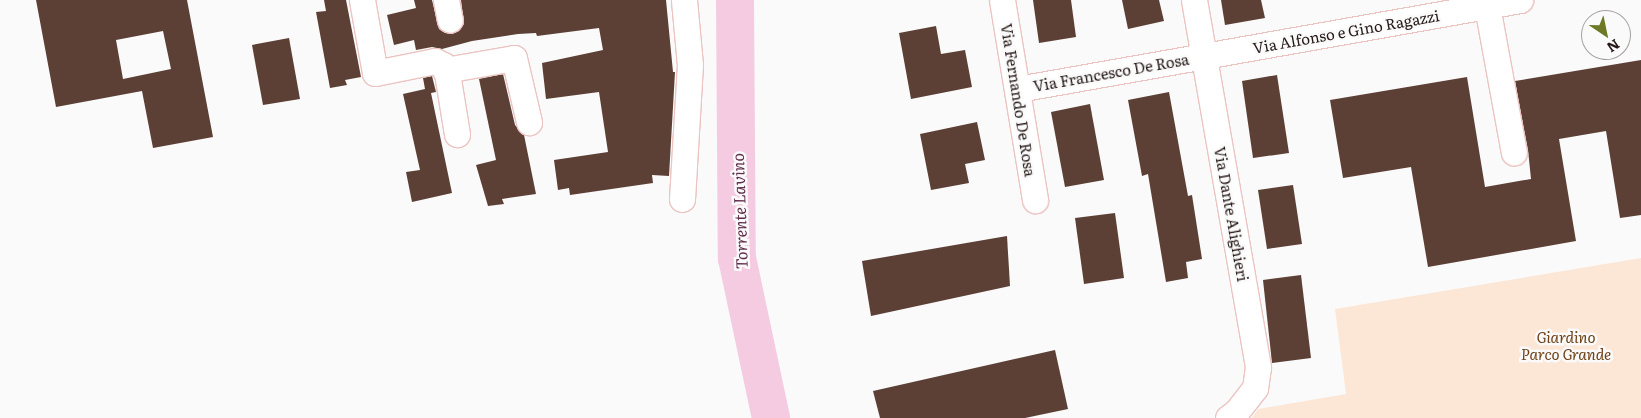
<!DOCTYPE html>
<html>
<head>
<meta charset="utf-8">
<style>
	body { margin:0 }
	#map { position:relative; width:1641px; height:418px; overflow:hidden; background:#fafafa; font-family:Literata,serif }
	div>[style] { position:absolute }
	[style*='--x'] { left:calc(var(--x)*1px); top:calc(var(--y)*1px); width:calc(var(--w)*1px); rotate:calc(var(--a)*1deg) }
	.green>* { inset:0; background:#fce7d7 }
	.river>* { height:38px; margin:-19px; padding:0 19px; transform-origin:19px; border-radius:19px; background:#f4cbe1 }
	.building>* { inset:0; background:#5c3f35 }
	.roads { filter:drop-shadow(1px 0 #ebc4c2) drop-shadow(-1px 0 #ebc4c2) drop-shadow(0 1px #ebc4c2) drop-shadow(0 -1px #ebc4c2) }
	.minor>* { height:25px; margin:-12.5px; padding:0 12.5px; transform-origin:12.5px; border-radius:12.5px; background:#fff }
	span { translate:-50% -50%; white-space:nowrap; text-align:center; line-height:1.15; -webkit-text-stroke:5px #fafafa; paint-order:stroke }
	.street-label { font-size:15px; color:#251817 }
	.park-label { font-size:15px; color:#6f4216; font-style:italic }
	.water-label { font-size:16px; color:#5e2b4a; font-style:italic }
	.north { position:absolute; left:1581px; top:10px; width:50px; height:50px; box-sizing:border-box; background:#fafafa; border:1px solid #a5a09f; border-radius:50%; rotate:146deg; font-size:14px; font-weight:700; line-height:20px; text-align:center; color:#251817 }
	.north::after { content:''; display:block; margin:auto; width:18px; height:22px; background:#6d7925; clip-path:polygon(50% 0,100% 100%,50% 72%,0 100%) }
</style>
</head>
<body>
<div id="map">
	<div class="green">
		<div style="clip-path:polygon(1641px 258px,1641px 418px,1252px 418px,1258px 409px,1346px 394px,1335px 309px)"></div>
	</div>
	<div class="river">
		<div style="--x:735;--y:0;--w:258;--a:89.6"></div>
		<div style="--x:737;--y:258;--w:164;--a:78"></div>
	</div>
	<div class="building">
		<div style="clip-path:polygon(evenodd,36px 0,187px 0,213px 137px,153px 148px,142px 91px,56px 107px,36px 0,163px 31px,171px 69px,123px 79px,116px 40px,163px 31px)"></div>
		<div style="clip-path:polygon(324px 0,346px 0,361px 77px,345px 80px,347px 85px,330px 88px,316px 12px,326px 11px)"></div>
		<div style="clip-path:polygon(414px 0,432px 0,439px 29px,445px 33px,452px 34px,459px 31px,464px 24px,461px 0,666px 0,673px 72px,675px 72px,669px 176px,652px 175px,653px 183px,570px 195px,569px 188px,558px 190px,554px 160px,608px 152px,599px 92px,546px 99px,542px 63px,603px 50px,599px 28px,537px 36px,536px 33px,518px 34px,472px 41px,442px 49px,432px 47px,416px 50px,414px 40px,394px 45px,387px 15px,416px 8px)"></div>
		<div style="clip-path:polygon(1033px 0,1071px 0,1076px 37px,1039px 43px)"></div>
		<div style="clip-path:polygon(1122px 0,1159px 0,1164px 21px,1128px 29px)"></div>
		<div style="clip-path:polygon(1221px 0,1261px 0,1265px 18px,1225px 25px)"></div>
		<div style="clip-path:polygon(936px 26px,941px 54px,965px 50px,972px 87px,911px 99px,899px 33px)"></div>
		<div style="clip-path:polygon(289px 38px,300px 99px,263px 105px,252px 45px)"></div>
		<div style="clip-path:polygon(1641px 60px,1641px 215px,1620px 218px,1606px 131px,1559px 139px,1576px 241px,1428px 267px,1411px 167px,1343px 178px,1330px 100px,1467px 77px,1485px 187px,1531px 179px,1528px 150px,1515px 81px)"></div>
		<div style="clip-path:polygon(503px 74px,515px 125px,524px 135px,536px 194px,502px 199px,504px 204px,488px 206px,476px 165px,496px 160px,479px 79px)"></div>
		<div style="clip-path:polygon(1277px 75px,1289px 153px,1253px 158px,1242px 81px)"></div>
		<div style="clip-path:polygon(432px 76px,436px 92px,431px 93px,452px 193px,412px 202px,406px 172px,420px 170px,403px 94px,425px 89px,423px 78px)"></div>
		<div style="clip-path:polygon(1169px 92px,1188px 196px,1192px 195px,1202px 259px,1186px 262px,1188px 278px,1166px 282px,1148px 174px,1142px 176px,1128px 100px)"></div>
		<div style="clip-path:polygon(1090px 104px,1104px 180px,1065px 187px,1051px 112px)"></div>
		<div style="clip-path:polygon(977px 122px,985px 160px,965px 164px,969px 183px,931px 190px,920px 134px)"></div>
		<div style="clip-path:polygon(1293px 185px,1302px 244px,1267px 249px,1258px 190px)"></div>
		<div style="clip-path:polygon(1115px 213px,1124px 278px,1084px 284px,1075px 218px)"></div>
		<div style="clip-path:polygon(1007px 236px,1010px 286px,871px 316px,862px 261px)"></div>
		<div style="clip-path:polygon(1301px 275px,1311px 358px,1272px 363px,1263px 280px)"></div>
		<div style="clip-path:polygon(1055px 350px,1068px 409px,1025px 418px,880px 418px,873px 391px)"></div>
	</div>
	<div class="roads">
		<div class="minor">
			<div style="--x:362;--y:0;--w:74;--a:79.9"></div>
			<div style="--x:375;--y:73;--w:61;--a:-11.3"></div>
			<div style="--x:435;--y:61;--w:9;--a:27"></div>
			<div style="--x:443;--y:65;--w:9;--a:63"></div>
			<div style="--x:447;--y:73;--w:62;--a:80.7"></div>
			<div style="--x:446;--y:0;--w:20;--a:79"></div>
			<div style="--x:1002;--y:0;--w:203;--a:80.6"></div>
			<div style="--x:1194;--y:0;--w:373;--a:80.1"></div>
			<div style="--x:1258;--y:367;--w:21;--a:98"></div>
			<div style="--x:1255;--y:388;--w:31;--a:128"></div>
			<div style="--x:1236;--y:412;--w:10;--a:143"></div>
			<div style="--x:1487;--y:6;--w:149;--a:79.6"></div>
			<div style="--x:445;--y:70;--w:70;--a:-9.9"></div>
			<div style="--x:514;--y:58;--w:66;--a:76.8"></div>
			<div style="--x:1018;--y:89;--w:510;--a:-10.05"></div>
			<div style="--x:682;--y:199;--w:134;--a:-86.6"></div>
			<div style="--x:690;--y:65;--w:65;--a:-95.3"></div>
		</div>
	</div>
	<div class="street-label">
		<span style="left:1346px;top:31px;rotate:-10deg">Via Alfonso e Gino Ragazzi</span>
		<span style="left:1111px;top:72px;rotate:-10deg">Via Francesco De Rosa</span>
		<span style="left:1019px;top:100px;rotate:81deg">Via Fernando De Rosa</span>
		<span style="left:1232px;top:214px;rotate:80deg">Via Dante Alighieri</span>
	</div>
	<div class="park-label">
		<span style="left:1566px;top:345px">Giardino<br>Parco Grande</span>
	</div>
	<div class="water-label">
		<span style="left:739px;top:211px;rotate:-92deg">Torrente Lavino</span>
	</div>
	<div class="north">N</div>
</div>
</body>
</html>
